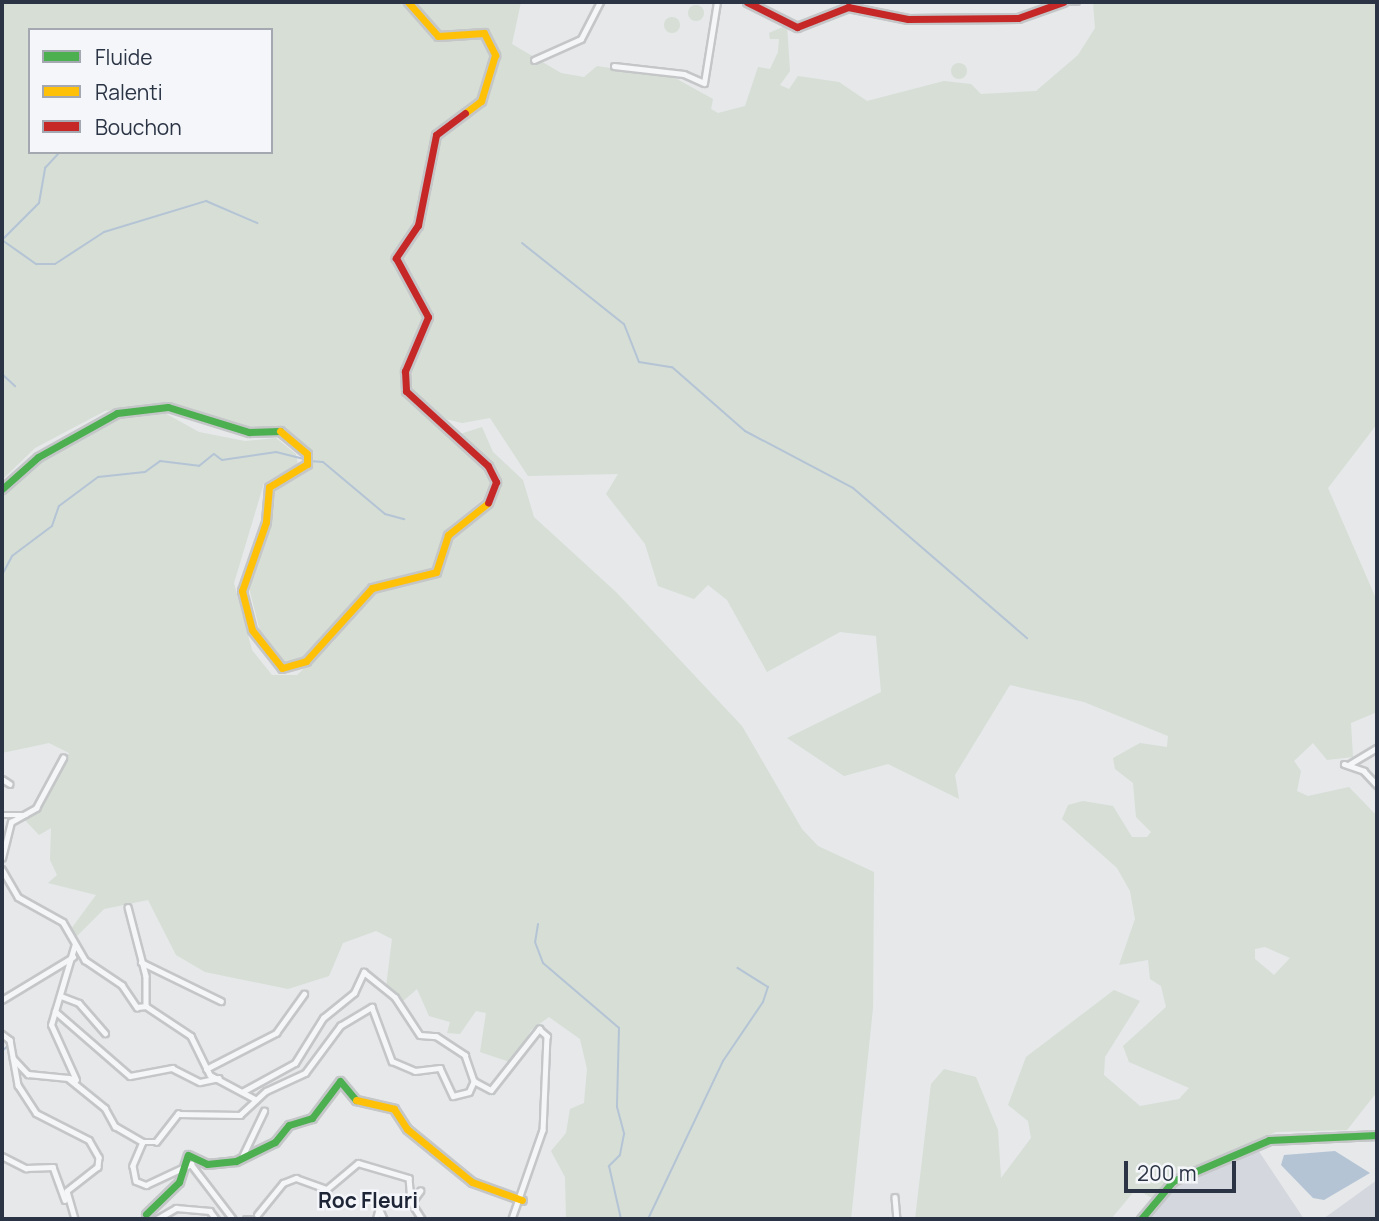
<!DOCTYPE html>
<html>
<head>
<meta charset="utf-8">
<style>
	body { margin:0 }
	#map { position:relative; width:1379px; height:1221px; overflow:hidden; background:#e6e8ea; font-family:Manrope,sans-serif }
	div>[style] { position:absolute }
	[style*='--x'] { left:calc(var(--x)*1px); top:calc(var(--y)*1px); width:calc(var(--w)*1px); rotate:calc(var(--a)*1deg) }
	.built>* { inset:0; background:#d4d7dd }
	.green>* { inset:0; background:#d6ded6 }
	.round { border-radius:50% }
	.water>* { inset:0; background:#b4c4d5 }
	.stream>* { height:2px; margin:-1px; padding:0 1px; transform-origin:1px; border-radius:1px; background:#b4c4d5 }
	.roads { filter:drop-shadow(2px 0 #c4c6c8) drop-shadow(-2px 0 #c4c6c8) drop-shadow(0 2px #c4c6c8) drop-shadow(0 -2px #c4c6c8) }
	.street>* { height:4.5px; margin:-2.25px; padding:0 2.25px; transform-origin:2.25px; border-radius:2.25px; background:#f5f6f7 }
	.fast>* { height:7px; margin:-3.5px; padding:0 3.5px; transform-origin:3.5px; border-radius:3.5px; background:#4caf50 }
	.slow>* { height:7px; margin:-3.5px; padding:0 3.5px; transform-origin:3.5px; border-radius:3.5px; background:#ffc107 }
	.jam>* { height:7px; margin:-3.5px; padding:0 3.5px; transform-origin:3.5px; border-radius:3.5px; background:#c62828 }
	span { translate:-50% -50%; white-space:nowrap; text-align:center; line-height:1.15; -webkit-text-stroke:5px #f4f6f9; paint-order:stroke }
	.neighbourhood-label { font-size:21px; color:#1d2536; font-weight:700 }
	.frame { position:absolute; inset:0; border:4px solid #2b3445; pointer-events:none }
	.legend { position:absolute; left:28px; top:28px; width:245px; height:126px; box-sizing:border-box; background:#f4f6f9; border:2px solid #a4a8b1; margin:0; padding:9px 12px; list-style:none; font-size:21px; color:#2b3445 }
	.legend li { display:flex; align-items:center; gap:14px; height:35px }
	.legend b { width:35px; border:2px solid #a4a8b1 }
	.scale { position:absolute; left:1124px; top:1161px; width:112px; height:32px; box-sizing:border-box; border:4px solid #2b3445; border-top:0; padding-left:9px; font-size:21px; line-height:24px; white-space:nowrap; color:#2b3445; -webkit-text-stroke:5px #f4f6f9; paint-order:stroke }
</style>
</head>
<body>
<div id="map">
	<div class="built">
		<div style="clip-path:polygon(1258px 1150px,1304px 1219px,1145px 1219px,1166px 1192px)"></div>
		<div style="clip-path:polygon(1377px 1180px,1377px 1219px,1323px 1219px)"></div>
	</div>
	<div class="green">
		<div style="clip-path:polygon(evenodd,2px 2px,521px 2px,512px 44px,561px 73px,584px 77px,597px 66px,675px 78px,713px 99px,711px 109px,718px 113px,745px 106px,758px 67px,770px 69px,778px 52px,779px 39px,770px 39px,769px 33px,787px 25px,790px 71px,780px 85px,789px 89px,798px 76px,839px 82px,867px 101px,944px 81px,971px 84px,981px 94px,1036px 91px,1078px 55px,1095px 28px,1093px 2px,1377px 2px,1377px 424px,1328px 488px,1377px 601px,1377px 712px,1351px 723px,1353px 757px,1327px 760px,1313px 743px,1294px 761px,1301px 771px,1297px 791px,1308px 796px,1349px 787px,1377px 816px,1377px 1092px,1347px 1130px,1276px 1132px,1170px 1177px,1152px 1198px,1136px 1189px,1111px 1219px,915px 1219px,931px 1084px,944px 1069px,976px 1077px,998px 1130px,1001px 1178px,1031px 1138px,1028px 1121px,1008px 1105px,1026px 1057px,1114px 990px,1140px 1001px,1105px 1057px,1104px 1075px,1140px 1106px,1179px 1099px,1189px 1088px,1129px 1062px,1123px 1046px,1166px 1007px,1161px 986px,1150px 979px,1148px 960px,1119px 965px,1135px 919px,1130px 891px,1117px 868px,1062px 819px,1068px 805px,1083px 801px,1113px 806px,1132px 837px,1147px 837px,1151px 832px,1136px 817px,1133px 783px,1115px 769px,1113px 758px,1140px 743px,1167px 747px,1168px 736px,1084px 702px,1010px 685px,955px 775px,959px 799px,888px 764px,844px 776px,787px 738px,881px 692px,876px 636px,840px 632px,767px 672px,727px 600px,708px 585px,694px 599px,658px 586px,645px 544px,606px 494px,618px 474px,528px 476px,490px 418px,462px 423px,425px 414px,485px 464px,494px 482px,491px 493px,449px 527px,431px 571px,369px 583px,327px 634px,300px 660px,286px 663px,264px 647px,247px 580px,274px 487px,308px 469px,312px 459px,281px 426px,256px 432px,165px 403px,105px 411px,35px 448px,2px 480px,2px 2px,30px 30px,271px 30px,271px 152px,30px 152px,30px 30px,2px 2px,1265px 947px,1290px 958px,1274px 975px,1255px 959px,1255px 949px,1265px 947px)"></div>
		<div class="round" style="left:688px;top:5px;width:16px;height:16px"></div>
		<div class="round" style="left:664px;top:17px;width:16px;height:16px"></div>
		<div class="round" style="left:951px;top:63px;width:16px;height:16px"></div>
		<div style="clip-path:polygon(163px 412px,199px 432px,245px 441px,276px 438px,296px 454px,298px 464px,264px 483px,234px 583px,252px 650px,272px 675px,297px 675px,333px 642px,365px 596px,436px 578px,454px 533px,496px 498px,496px 472px,457px 435px,482px 427px,493px 452px,523px 480px,534px 517px,617px 593px,742px 726px,802px 829px,818px 846px,874px 872px,873px 1008px,851px 1219px,566px 1219px,565px 1177px,551px 1151px,566px 1133px,570px 1109px,584px 1103px,587px 1069px,580px 1039px,549px 1017px,531px 1030px,513px 1063px,480px 1052px,486px 1013px,476px 1011px,460px 1034px,447px 1033px,450px 1022px,429px 1016px,417px 989px,403px 1001px,386px 987px,392px 939px,376px 931px,343px 943px,329px 976px,288px 989px,205px 972px,176px 955px,148px 900px,104px 909px,76px 937px,71px 929px,96px 895px,48px 883px,57px 875px,50px 860px,51px 828px,39px 835px,23px 818px,37px 808px,69px 753px,49px 743px,2px 753px,2px 495px,36px 463px,103px 421px)"></div>
	</div>
	<div class="water">
		<div style="clip-path:polygon(1335px 1151px,1370px 1173px,1324px 1200px,1313px 1198px,1281px 1165px,1284px 1155px)"></div>
	</div>
	<div class="stream">
		<div style="--x:2;--y:240;--w:42;--a:35.2"></div>
		<div style="--x:36;--y:264;--w:19;--a:0"></div>
		<div style="--x:55;--y:264;--w:59;--a:-33.1"></div>
		<div style="--x:104;--y:232;--w:107;--a:-16.9"></div>
		<div style="--x:206;--y:201;--w:56;--a:23.3"></div>
		<div style="--x:2;--y:240;--w:52;--a:-45"></div>
		<div style="--x:39;--y:203;--w:36;--a:-80"></div>
		<div style="--x:45;--y:168;--w:22;--a:-47"></div>
		<div style="--x:522;--y:243;--w:130;--a:38.5"></div>
		<div style="--x:624;--y:324;--w:41;--a:68.5"></div>
		<div style="--x:639;--y:362;--w:33;--a:9"></div>
		<div style="--x:672;--y:367;--w:97;--a:41.2"></div>
		<div style="--x:745;--y:431;--w:122;--a:27.8"></div>
		<div style="--x:853;--y:488;--w:230;--a:40.8"></div>
		<div style="--x:2;--y:374;--w:18;--a:43"></div>
		<div style="--x:309;--y:461;--w:14;--a:4"></div>
		<div style="--x:323;--y:462;--w:81;--a:40"></div>
		<div style="--x:385;--y:514;--w:20;--a:15"></div>
		<div style="--x:2;--y:575;--w:21;--a:-62"></div>
		<div style="--x:12;--y:556;--w:50;--a:-36.9"></div>
		<div style="--x:52;--y:526;--w:21;--a:-71"></div>
		<div style="--x:59;--y:506;--w:49;--a:-36.6"></div>
		<div style="--x:98;--y:477;--w:47;--a:-6.1"></div>
		<div style="--x:145;--y:472;--w:19;--a:-36"></div>
		<div style="--x:160;--y:461;--w:39;--a:7"></div>
		<div style="--x:199;--y:466;--w:19;--a:-39"></div>
		<div style="--x:214;--y:454;--w:10;--a:37"></div>
		<div style="--x:222;--y:460;--w:55;--a:-8.4"></div>
		<div style="--x:276;--y:452;--w:29;--a:14"></div>
		<div style="--x:538;--y:924;--w:18;--a:99"></div>
		<div style="--x:535;--y:942;--w:22;--a:69"></div>
		<div style="--x:543;--y:963;--w:100;--a:40.5"></div>
		<div style="--x:619;--y:1028;--w:79;--a:91.5"></div>
		<div style="--x:617;--y:1107;--w:28;--a:75"></div>
		<div style="--x:624;--y:1134;--w:21;--a:101"></div>
		<div style="--x:620;--y:1155;--w:16;--a:135"></div>
		<div style="--x:609;--y:1166;--w:54;--a:77.2"></div>
		<div style="--x:2;--y:1051;--w:8;--a:-40"></div>
		<div style="--x:648;--y:1219;--w:175;--a:-64.6"></div>
		<div style="--x:723;--y:1061;--w:71;--a:-55.9"></div>
		<div style="--x:763;--y:1002;--w:16;--a:-72"></div>
		<div style="--x:768;--y:987;--w:36;--a:-148"></div>
	</div>
	<div class="roads">
		<div class="street">
			<div style="--x:1070;--y:2;--w:7;--a:0"></div>
			<div style="--x:534;--y:60;--w:51;--a:-24.1"></div>
			<div style="--x:581;--y:39;--w:42;--a:-62.8"></div>
			<div style="--x:614;--y:66;--w:70;--a:6.5"></div>
			<div style="--x:684;--y:74;--w:22;--a:24"></div>
			<div style="--x:704;--y:83;--w:82;--a:-80.9"></div>
			<div style="--x:1344;--y:764;--w:21;--a:19"></div>
			<div style="--x:1364;--y:771;--w:19;--a:47"></div>
			<div style="--x:1350;--y:764;--w:31;--a:-31"></div>
			<div style="--x:2;--y:779;--w:9;--a:32"></div>
			<div style="--x:2;--y:815;--w:24;--a:0"></div>
			<div style="--x:2;--y:858;--w:37;--a:-76"></div>
			<div style="--x:11;--y:822;--w:29;--a:-29"></div>
			<div style="--x:36;--y:808;--w:57;--a:-61.6"></div>
			<div style="--x:2;--y:869;--w:32;--a:60"></div>
			<div style="--x:18;--y:897;--w:51;--a:29.1"></div>
			<div style="--x:63;--y:922;--w:44;--a:59.9"></div>
			<div style="--x:85;--y:960;--w:45;--a:34"></div>
			<div style="--x:122;--y:985;--w:27;--a:56"></div>
			<div style="--x:137;--y:1007;--w:9;--a:-6"></div>
			<div style="--x:128;--y:907;--w:71;--a:75.4"></div>
			<div style="--x:146;--y:976;--w:30;--a:90"></div>
			<div style="--x:146;--y:1006;--w:54;--a:33.7"></div>
			<div style="--x:191;--y:1036;--w:43;--a:64"></div>
			<div style="--x:210;--y:1075;--w:51;--a:28.1"></div>
			<div style="--x:141;--y:962;--w:89;--a:26"></div>
			<div style="--x:61;--y:996;--w:19;--a:21"></div>
			<div style="--x:79;--y:1003;--w:40;--a:49"></div>
			<div style="--x:2;--y:1000;--w:83;--a:-31.2"></div>
			<div style="--x:55;--y:1011;--w:99;--a:40.9"></div>
			<div style="--x:130;--y:1076;--w:43;--a:-10.8"></div>
			<div style="--x:172;--y:1068;--w:31;--a:27"></div>
			<div style="--x:200;--y:1082;--w:19;--a:-12"></div>
			<div style="--x:2;--y:1034;--w:10;--a:37"></div>
			<div style="--x:10;--y:1040;--w:46;--a:79.9"></div>
			<div style="--x:18;--y:1085;--w:33;--a:57"></div>
			<div style="--x:36;--y:1113;--w:59;--a:27"></div>
			<div style="--x:89;--y:1140;--w:20;--a:60"></div>
			<div style="--x:99;--y:1157;--w:10;--a:96"></div>
			<div style="--x:98;--y:1167;--w:39;--a:142"></div>
			<div style="--x:67;--y:1191;--w:29;--a:74"></div>
			<div style="--x:13;--y:1058;--w:22;--a:47"></div>
			<div style="--x:28;--y:1074;--w:40;--a:5.7"></div>
			<div style="--x:68;--y:1078;--w:48;--a:39"></div>
			<div style="--x:105;--y:1108;--w:21;--a:61"></div>
			<div style="--x:115;--y:1126;--w:32;--a:30"></div>
			<div style="--x:206;--y:1069;--w:79;--a:-27.2"></div>
			<div style="--x:276;--y:1033;--w:48;--a:-54.3"></div>
			<div style="--x:69;--y:1078;--w:7;--a:16"></div>
			<div style="--x:76;--y:1080;--w:60;--a:-114.4"></div>
			<div style="--x:51;--y:1025;--w:84;--a:-73.5"></div>
			<div style="--x:474;--y:1081;--w:19;--a:28"></div>
			<div style="--x:491;--y:1090;--w:78;--a:-51.8"></div>
			<div style="--x:539;--y:1029;--w:11;--a:41"></div>
			<div style="--x:547;--y:1036;--w:94;--a:92.4"></div>
			<div style="--x:543;--y:1130;--w:94;--a:109.2"></div>
			<div style="--x:242;--y:1092;--w:60;--a:-28.7"></div>
			<div style="--x:295;--y:1063;--w:53;--a:-58.1"></div>
			<div style="--x:323;--y:1018;--w:40;--a:-39"></div>
			<div style="--x:354;--y:993;--w:23;--a:-65"></div>
			<div style="--x:364;--y:972;--w:40;--a:39"></div>
			<div style="--x:395;--y:997;--w:45;--a:56.7"></div>
			<div style="--x:420;--y:1035;--w:16;--a:4"></div>
			<div style="--x:436;--y:1036;--w:35;--a:33"></div>
			<div style="--x:465;--y:1055;--w:28;--a:71"></div>
			<div style="--x:143;--y:1142;--w:13;--a:0"></div>
			<div style="--x:156;--y:1142;--w:36;--a:-52"></div>
			<div style="--x:178;--y:1114;--w:62;--a:0.9"></div>
			<div style="--x:240;--y:1115;--w:35;--a:-43"></div>
			<div style="--x:266;--y:1091;--w:43;--a:-24.8"></div>
			<div style="--x:305;--y:1073;--w:59;--a:-53.3"></div>
			<div style="--x:340;--y:1026;--w:37;--a:-31"></div>
			<div style="--x:372;--y:1007;--w:58;--a:69.7"></div>
			<div style="--x:392;--y:1061;--w:25;--a:23"></div>
			<div style="--x:415;--y:1071;--w:25;--a:-7"></div>
			<div style="--x:440;--y:1068;--w:31;--a:65"></div>
			<div style="--x:453;--y:1096;--w:16;--a:-14"></div>
			<div style="--x:469;--y:1092;--w:12;--a:-66"></div>
			<div style="--x:143;--y:1142;--w:26;--a:113"></div>
			<div style="--x:133;--y:1166;--w:15;--a:79"></div>
			<div style="--x:136;--y:1181;--w:11;--a:22"></div>
			<div style="--x:146;--y:1185;--w:50;--a:-25"></div>
			<div style="--x:191;--y:1164;--w:69;--a:52.6"></div>
			<div style="--x:2;--y:1156;--w:27;--a:27"></div>
			<div style="--x:26;--y:1168;--w:27;--a:-2"></div>
			<div style="--x:53;--y:1167;--w:35;--a:70"></div>
			<div style="--x:242;--y:1157;--w:51;--a:-64.4"></div>
			<div style="--x:895;--y:1197;--w:22;--a:85"></div>
			<div style="--x:412;--y:1202;--w:14;--a:-54"></div>
			<div style="--x:379;--y:1208;--w:12;--a:66"></div>
			<div style="--x:257;--y:1215;--w:41;--a:-50.9"></div>
			<div style="--x:283;--y:1183;--w:14;--a:-21"></div>
			<div style="--x:296;--y:1178;--w:33;--a:20"></div>
			<div style="--x:327;--y:1189;--w:40;--a:-40"></div>
			<div style="--x:358;--y:1163;--w:53;--a:16.4"></div>
			<div style="--x:409;--y:1178;--w:24;--a:85"></div>
			<div style="--x:411;--y:1202;--w:20;--a:57"></div>
			<div style="--x:157;--y:1219;--w:22;--a:-30"></div>
			<div style="--x:176;--y:1208;--w:34;--a:5"></div>
			<div style="--x:210;--y:1211;--w:10;--a:53"></div>
			<div style="--x:246;--y:1219;--w:13;--a:0"></div>
			<div style="--x:376;--y:1219;--w:11;--a:-75"></div>
		</div>
		<div class="fast">
			<div style="--x:2;--y:489;--w:48;--a:-41.6"></div>
			<div style="--x:38;--y:457;--w:90;--a:-29.1"></div>
			<div style="--x:117;--y:413;--w:51;--a:-6.7"></div>
			<div style="--x:168;--y:407;--w:85;--a:17.2"></div>
			<div style="--x:249;--y:432;--w:31;--a:-2"></div>
			<div style="--x:146;--y:1214;--w:46;--a:-44.1"></div>
			<div style="--x:179;--y:1182;--w:28;--a:-72"></div>
			<div style="--x:188;--y:1155;--w:21;--a:25"></div>
			<div style="--x:207;--y:1164;--w:29;--a:-6"></div>
			<div style="--x:236;--y:1161;--w:43;--a:-26"></div>
			<div style="--x:275;--y:1142;--w:22;--a:-51"></div>
			<div style="--x:289;--y:1125;--w:24;--a:-17"></div>
			<div style="--x:312;--y:1118;--w:46;--a:-52.9"></div>
			<div style="--x:340;--y:1081;--w:25;--a:50"></div>
			<div style="--x:1141;--y:1219;--w:50;--a:-49.9"></div>
			<div style="--x:1173;--y:1181;--w:104;--a:-23.1"></div>
			<div style="--x:1269;--y:1140;--w:108;--a:-2.7"></div>
		</div>
		<div class="slow">
			<div style="--x:408;--y:2;--w:45;--a:48.6"></div>
			<div style="--x:438;--y:36;--w:46;--a:-3.7"></div>
			<div style="--x:484;--y:33;--w:25;--a:63"></div>
			<div style="--x:495;--y:55;--w:48;--a:106.9"></div>
			<div style="--x:481;--y:101;--w:20;--a:143"></div>
			<div style="--x:280;--y:431;--w:35;--a:40"></div>
			<div style="--x:307;--y:454;--w:10;--a:90"></div>
			<div style="--x:307;--y:464;--w:44;--a:148.8"></div>
			<div style="--x:269;--y:487;--w:35;--a:95"></div>
			<div style="--x:266;--y:522;--w:73;--a:109.2"></div>
			<div style="--x:242;--y:591;--w:40;--a:75.6"></div>
			<div style="--x:252;--y:630;--w:48;--a:51.7"></div>
			<div style="--x:282;--y:668;--w:25;--a:-16"></div>
			<div style="--x:306;--y:661;--w:98;--a:-47.9"></div>
			<div style="--x:372;--y:588;--w:66;--a:-14"></div>
			<div style="--x:436;--y:572;--w:39;--a:-72"></div>
			<div style="--x:448;--y:535;--w:51;--a:-38.7"></div>
			<div style="--x:356;--y:1100;--w:39;--a:13"></div>
			<div style="--x:394;--y:1109;--w:24;--a:57"></div>
			<div style="--x:407;--y:1129;--w:84;--a:39.2"></div>
			<div style="--x:472;--y:1182;--w:53;--a:19.8"></div>
		</div>
		<div class="jam">
			<div style="--x:747;--y:2;--w:56;--a:26.6"></div>
			<div style="--x:797;--y:27;--w:55;--a:-21.4"></div>
			<div style="--x:848;--y:7;--w:61;--a:11.3"></div>
			<div style="--x:908;--y:19;--w:110;--a:-0.5"></div>
			<div style="--x:1018;--y:18;--w:48;--a:-19.6"></div>
			<div style="--x:465;--y:113;--w:36;--a:143"></div>
			<div style="--x:436;--y:135;--w:92;--a:101.3"></div>
			<div style="--x:418;--y:225;--w:40;--a:124"></div>
			<div style="--x:396;--y:258;--w:67;--a:61.5"></div>
			<div style="--x:428;--y:317;--w:59;--a:113.1"></div>
			<div style="--x:405;--y:371;--w:20;--a:87"></div>
			<div style="--x:406;--y:391;--w:111;--a:42.4"></div>
			<div style="--x:488;--y:466;--w:18;--a:63"></div>
			<div style="--x:496;--y:482;--w:22;--a:111"></div>
		</div>
	</div>
	<div class="neighbourhood-label">
		<span style="left:368px;top:1200px">Roc Fleuri</span>
	</div>
	<div class="frame"></div>
	<ul class="legend">
	<li><b style="height:9px;background:#4caf50"></b>Fluide</li>
	<li><b style="height:9px;background:#ffc107"></b>Ralenti</li>
	<li><b style="height:9px;background:#c62828"></b>Bouchon</li>
	</ul>
	<div class="scale">200 m</div>
</div>
</body>
</html>
